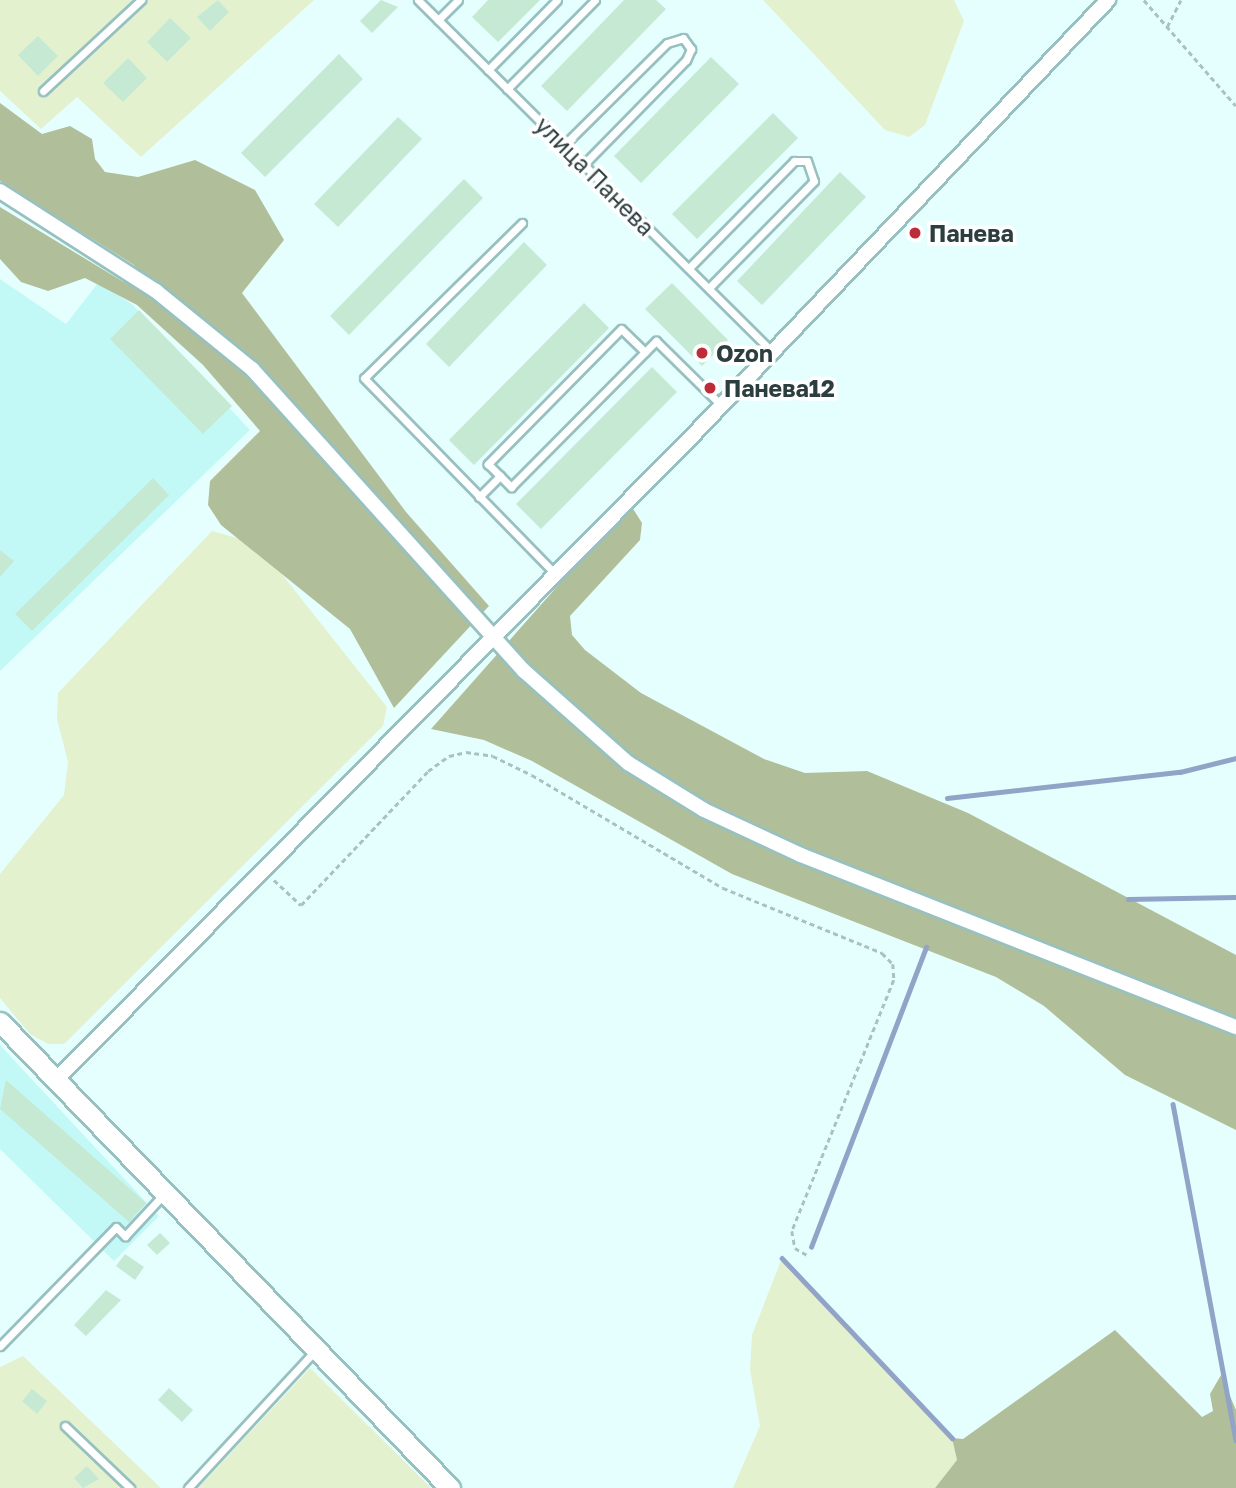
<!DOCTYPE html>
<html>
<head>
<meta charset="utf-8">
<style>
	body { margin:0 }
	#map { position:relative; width:1236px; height:1488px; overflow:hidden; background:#e5fffe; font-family:"Golos Text",sans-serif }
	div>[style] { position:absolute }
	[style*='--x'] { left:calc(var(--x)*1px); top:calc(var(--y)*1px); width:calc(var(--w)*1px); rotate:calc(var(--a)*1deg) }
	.built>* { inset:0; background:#c2f9f7 }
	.green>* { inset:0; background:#e4f1cf }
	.forest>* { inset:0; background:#b0bf99 }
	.stream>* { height:4.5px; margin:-2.25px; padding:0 2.25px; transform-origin:2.25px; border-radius:2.25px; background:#91a4c7 }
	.building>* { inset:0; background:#c6e9d4 }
	.path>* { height:2.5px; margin-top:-1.25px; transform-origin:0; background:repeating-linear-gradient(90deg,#aac1c0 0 5px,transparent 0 8.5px) }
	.roads { filter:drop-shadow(2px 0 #97c1c0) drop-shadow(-2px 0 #97c1c0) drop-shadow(0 2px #97c1c0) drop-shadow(0 -2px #97c1c0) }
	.service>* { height:7px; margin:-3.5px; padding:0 3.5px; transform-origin:3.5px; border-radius:3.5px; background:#fff }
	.minor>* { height:14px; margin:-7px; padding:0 7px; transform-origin:7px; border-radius:7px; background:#fff }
	.secondary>* { height:19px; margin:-9.5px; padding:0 9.5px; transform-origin:9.5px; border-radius:9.5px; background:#fff }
	.dots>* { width:19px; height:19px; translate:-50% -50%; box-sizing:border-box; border:4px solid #fff; border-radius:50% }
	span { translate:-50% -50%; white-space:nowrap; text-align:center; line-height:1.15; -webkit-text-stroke:7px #fff; paint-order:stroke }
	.street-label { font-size:23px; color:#2d3e3e }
	.poi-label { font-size:23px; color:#2d3e3e; font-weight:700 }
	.left { translate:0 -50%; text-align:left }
</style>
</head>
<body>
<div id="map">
	<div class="built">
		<div style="clip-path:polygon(0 279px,66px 324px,98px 283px,132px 304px,250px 430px,0 671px)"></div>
		<div style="clip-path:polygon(0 1045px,159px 1216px,114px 1261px,0 1149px)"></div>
	</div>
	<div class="green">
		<div style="clip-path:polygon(0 0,314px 0,141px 157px,77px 97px,41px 129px,0 91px)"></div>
		<div style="clip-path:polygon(763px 0,954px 0,964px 21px,925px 125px,909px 137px,885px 130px)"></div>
		<div style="clip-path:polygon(212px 531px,258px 544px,387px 707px,383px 726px,64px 1044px,48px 1044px,30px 1034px,0 998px,0 874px,64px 795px,68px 762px,57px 719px,58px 693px)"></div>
		<div style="clip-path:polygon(782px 1258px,952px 1438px,957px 1460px,935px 1488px,733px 1488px,760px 1426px,750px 1370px,752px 1335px)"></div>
		<div style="clip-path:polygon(23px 1356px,161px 1488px,0 1488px,0 1367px)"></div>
		<div style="clip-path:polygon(310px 1368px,431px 1488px,198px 1488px)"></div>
	</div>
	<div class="forest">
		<div style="clip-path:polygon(0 103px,42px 134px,70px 126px,92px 139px,95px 159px,105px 172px,138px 177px,195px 160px,255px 190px,284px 240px,242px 293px,406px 512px,489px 606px,394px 708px,350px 629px,221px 525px,208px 505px,210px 481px,260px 431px,203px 365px,137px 305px,85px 278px,48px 291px,21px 282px,0 259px,0 207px,122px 281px,137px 287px,145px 279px,134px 265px,0 181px)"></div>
		<div style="clip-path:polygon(630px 504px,642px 523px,640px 540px,570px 616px,572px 635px,585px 650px,641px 693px,764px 759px,805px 773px,867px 771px,968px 813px,1236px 955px,1236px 1130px,1125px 1075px,1044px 1006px,996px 977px,732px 874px,532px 761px,484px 740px,431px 729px)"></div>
		<div style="clip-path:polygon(1115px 1330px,1202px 1417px,1213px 1411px,1210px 1394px,1221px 1375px,1236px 1410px,1236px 1488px,935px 1488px,957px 1460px,952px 1438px,963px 1439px)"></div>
	</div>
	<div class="stream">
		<div style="--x:947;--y:798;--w:234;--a:-6.4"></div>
		<div style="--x:1180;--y:772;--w:58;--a:-14"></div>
		<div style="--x:1128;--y:899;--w:108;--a:-1.1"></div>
		<div style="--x:1173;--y:1104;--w:342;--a:79.4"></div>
		<div style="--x:811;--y:1247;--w:321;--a:-69"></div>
		<div style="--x:782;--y:1258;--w:248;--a:46.6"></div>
	</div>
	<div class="building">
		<div style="clip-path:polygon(218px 0,229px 12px,210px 31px,197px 17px)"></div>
		<div style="clip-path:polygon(381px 0,398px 7px,372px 33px,360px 21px)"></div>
		<div style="clip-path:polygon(488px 0,540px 0,498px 42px,472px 17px)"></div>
		<div style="clip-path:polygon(624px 0,656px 0,666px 9px,567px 111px,541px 86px)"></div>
		<div style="clip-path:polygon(170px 18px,191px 38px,167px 62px,147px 42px)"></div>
		<div style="clip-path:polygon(38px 36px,58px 56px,38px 76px,18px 55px)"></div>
		<div style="clip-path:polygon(339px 54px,363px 79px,265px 177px,241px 153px)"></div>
		<div style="clip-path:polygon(711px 57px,739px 84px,641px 183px,614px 156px)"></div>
		<div style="clip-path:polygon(128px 58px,147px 78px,123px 102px,103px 83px)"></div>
		<div style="clip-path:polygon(773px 113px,798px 138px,697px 239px,672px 214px)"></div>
		<div style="clip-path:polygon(398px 117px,422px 139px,338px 227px,314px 204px)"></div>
		<div style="clip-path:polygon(840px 172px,866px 197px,762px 305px,737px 281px)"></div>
		<div style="clip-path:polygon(464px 179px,483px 198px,349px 335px,330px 316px)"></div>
		<div style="clip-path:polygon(524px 242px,547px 265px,449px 367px,426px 344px)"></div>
		<div style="clip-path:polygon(672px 283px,728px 340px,702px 366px,645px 309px)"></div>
		<div style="clip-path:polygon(584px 303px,609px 328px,474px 465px,449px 440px)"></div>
		<div style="clip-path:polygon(139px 310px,232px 406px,203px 434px,110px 339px)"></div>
		<div style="clip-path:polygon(652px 367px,677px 392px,541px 529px,516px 504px)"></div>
		<div style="clip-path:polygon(153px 478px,169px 495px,32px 631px,15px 614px)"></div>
		<div style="clip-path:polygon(0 550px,14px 561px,0 577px)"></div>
		<div style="clip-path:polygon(6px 1080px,146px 1203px,129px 1222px,0 1109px)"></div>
		<div style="clip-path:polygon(160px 1233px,170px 1243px,157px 1255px,147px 1245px)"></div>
		<div style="clip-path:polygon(125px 1254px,144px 1267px,135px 1280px,116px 1266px)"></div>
		<div style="clip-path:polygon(106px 1290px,121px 1300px,86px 1336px,74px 1325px)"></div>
		<div style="clip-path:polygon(169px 1388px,193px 1410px,182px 1422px,158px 1400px)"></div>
		<div style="clip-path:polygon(32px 1389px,47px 1401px,37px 1414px,22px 1401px)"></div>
		<div style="clip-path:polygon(87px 1466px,99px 1479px,83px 1488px,74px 1478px)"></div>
	</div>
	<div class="path">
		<div style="--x:1144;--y:0;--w:140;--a:49"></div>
		<div style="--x:1167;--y:27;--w:30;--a:-63"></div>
		<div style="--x:274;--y:880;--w:37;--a:43"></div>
		<div style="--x:301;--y:905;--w:185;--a:-46.5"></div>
		<div style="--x:428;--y:771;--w:26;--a:-36"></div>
		<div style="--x:449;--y:756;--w:17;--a:-13"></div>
		<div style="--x:466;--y:752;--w:27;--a:8"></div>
		<div style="--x:493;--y:756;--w:43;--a:26"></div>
		<div style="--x:532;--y:775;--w:222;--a:30.6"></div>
		<div style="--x:723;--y:888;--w:172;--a:22.2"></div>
		<div style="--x:882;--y:953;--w:16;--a:45"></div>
		<div style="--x:893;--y:964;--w:16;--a:86"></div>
		<div style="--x:894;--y:980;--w:271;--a:112.1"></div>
		<div style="--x:792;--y:1231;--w:17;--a:80"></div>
		<div style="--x:795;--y:1248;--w:14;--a:30"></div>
	</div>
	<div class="roads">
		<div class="service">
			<div style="--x:418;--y:0;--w:499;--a:44.8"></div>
			<div style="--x:438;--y:20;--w:28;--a:-45"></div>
			<div style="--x:488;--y:70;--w:98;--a:-45.4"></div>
			<div style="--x:507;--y:89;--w:125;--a:-45.3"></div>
			<div style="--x:43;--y:91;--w:134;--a:-42.9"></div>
			<div style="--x:563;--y:146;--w:146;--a:-44.7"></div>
			<div style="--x:667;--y:43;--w:17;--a:-17"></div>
			<div style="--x:683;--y:38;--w:14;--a:54"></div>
			<div style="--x:691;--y:49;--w:12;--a:114"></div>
			<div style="--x:686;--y:60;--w:147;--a:134.4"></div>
			<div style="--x:522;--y:223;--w:221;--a:135.5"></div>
			<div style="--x:364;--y:378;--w:272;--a:45.7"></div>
			<div style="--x:689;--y:268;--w:150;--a:-45.5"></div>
			<div style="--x:794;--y:161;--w:13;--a:0"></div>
			<div style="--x:807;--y:161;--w:21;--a:71"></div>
			<div style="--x:814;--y:181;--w:150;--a:134.5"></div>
			<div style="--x:645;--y:352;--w:33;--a:-136"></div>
			<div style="--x:621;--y:329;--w:190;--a:134.6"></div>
			<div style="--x:488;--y:464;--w:33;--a:45"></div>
			<div style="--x:511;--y:487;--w:206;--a:-45.2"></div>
			<div style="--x:656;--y:341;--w:91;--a:44.6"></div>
			<div style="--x:479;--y:497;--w:30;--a:-45"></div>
			<div style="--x:0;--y:1346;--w:166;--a:-45.7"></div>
			<div style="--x:116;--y:1227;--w:13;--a:45"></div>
			<div style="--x:125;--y:1236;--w:57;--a:-47.1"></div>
			<div style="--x:65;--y:1426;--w:90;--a:43.6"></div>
			<div style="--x:188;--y:1488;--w:188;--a:-47.2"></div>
		</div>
		<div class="minor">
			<div style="--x:0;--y:191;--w:185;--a:32.7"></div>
			<div style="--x:156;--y:291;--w:124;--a:39.1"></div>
			<div style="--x:252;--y:369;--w:406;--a:48"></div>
			<div style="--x:524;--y:671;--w:139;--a:41.5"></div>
			<div style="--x:628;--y:763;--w:89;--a:31.7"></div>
			<div style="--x:704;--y:810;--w:107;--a:24.9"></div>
			<div style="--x:801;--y:855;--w:468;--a:21.6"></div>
			<div style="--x:55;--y:1081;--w:914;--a:-45.35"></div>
			<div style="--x:697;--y:431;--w:596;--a:-46.36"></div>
		</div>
		<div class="secondary">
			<div style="--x:0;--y:1022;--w:648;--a:46"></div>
		</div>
	</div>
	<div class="dots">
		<div style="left:915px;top:233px;background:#bd2c39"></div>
		<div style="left:702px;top:353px;background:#bd2c39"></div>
		<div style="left:710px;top:388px;background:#bd2c39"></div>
	</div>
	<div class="street-label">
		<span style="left:595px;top:176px;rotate:45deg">улица Панева</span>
	</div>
	<div class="poi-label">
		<span class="left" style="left:929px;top:233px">Панева</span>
		<span class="left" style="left:716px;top:353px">Ozon</span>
		<span class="left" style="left:724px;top:388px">Панева12</span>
	</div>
</div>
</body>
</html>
